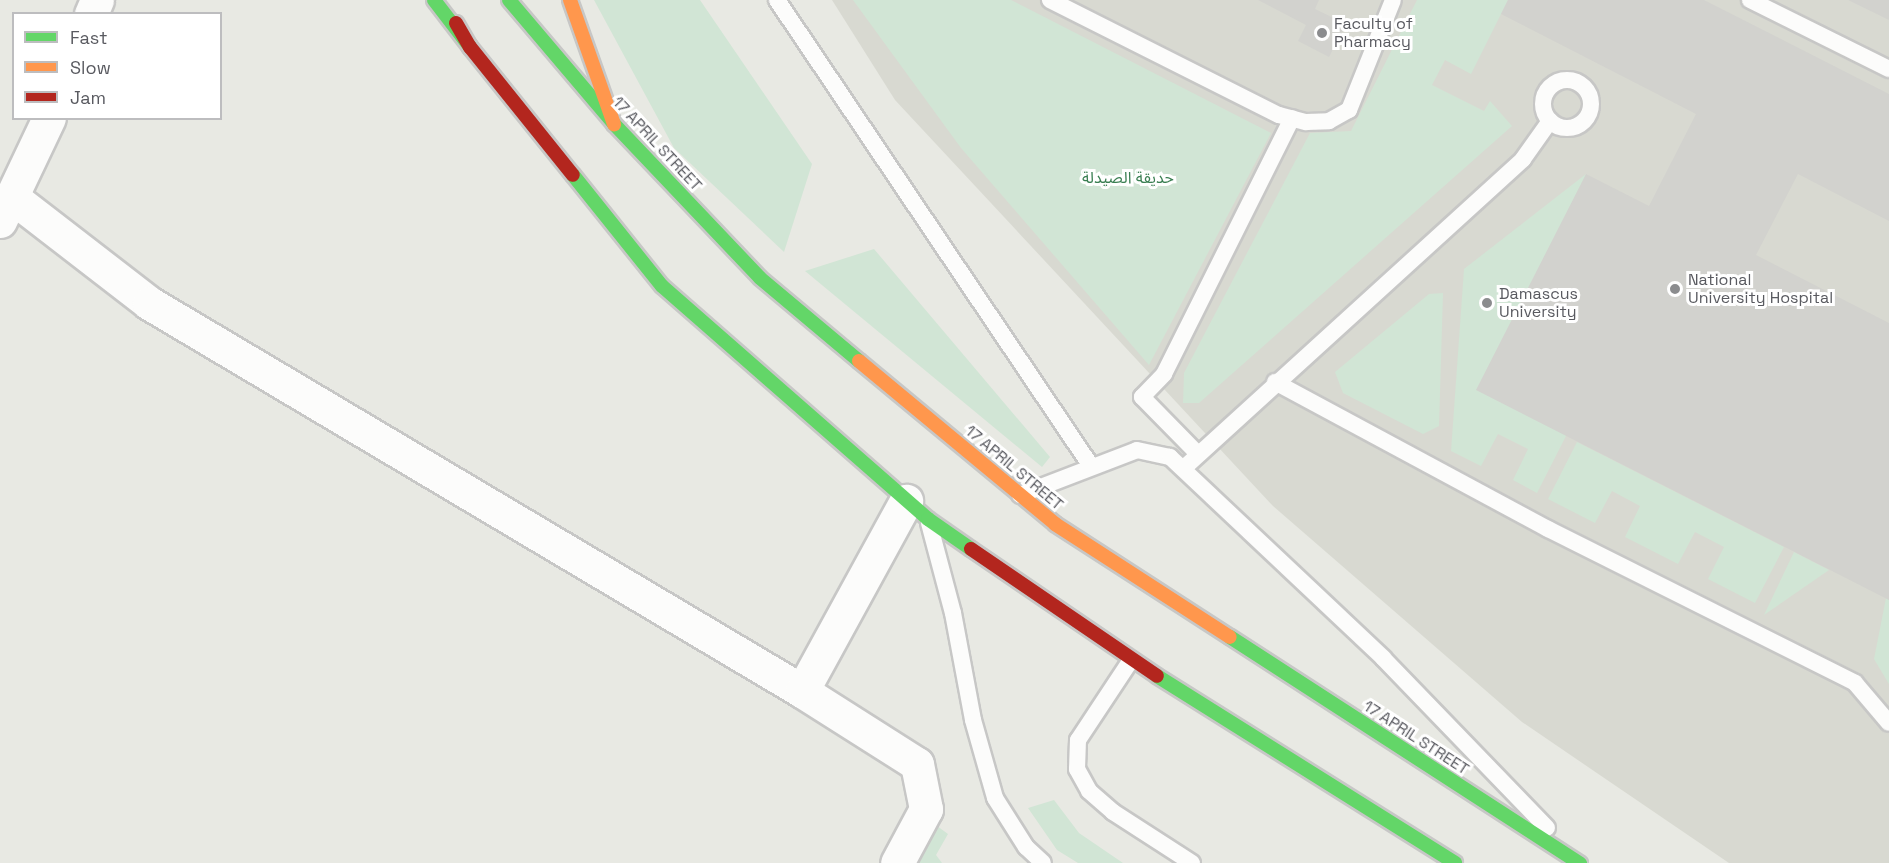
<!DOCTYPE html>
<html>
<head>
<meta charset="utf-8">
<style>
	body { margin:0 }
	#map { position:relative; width:1889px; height:863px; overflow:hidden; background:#e8e9e3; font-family:"Space Grotesk","Noto Sans Arabic",sans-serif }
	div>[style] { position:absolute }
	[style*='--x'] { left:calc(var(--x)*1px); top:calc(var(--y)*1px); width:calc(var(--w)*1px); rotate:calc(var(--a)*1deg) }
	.education>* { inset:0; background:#d8d9d1 }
	.green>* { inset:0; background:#d1e5d5 }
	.building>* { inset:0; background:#d2d2ce }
	.roads { filter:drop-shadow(2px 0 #c7c7c6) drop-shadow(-2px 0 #c7c7c6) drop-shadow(0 2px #c7c7c6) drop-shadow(0 -2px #c7c7c6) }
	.lane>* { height:16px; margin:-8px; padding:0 8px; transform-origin:8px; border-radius:8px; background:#fcfcfb }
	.lane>.ring { margin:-8px; padding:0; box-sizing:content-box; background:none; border:16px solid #fcfcfb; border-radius:50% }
	.street>* { height:33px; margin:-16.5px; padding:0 16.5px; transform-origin:16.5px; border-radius:16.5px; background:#fcfcfb }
	.fast>* { height:14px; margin:-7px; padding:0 7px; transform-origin:7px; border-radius:7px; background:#63d668 }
	.slow>* { height:14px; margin:-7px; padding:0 7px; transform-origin:7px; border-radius:7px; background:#ff974d }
	.jam>* { height:14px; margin:-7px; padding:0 7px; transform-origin:7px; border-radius:7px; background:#b3261e }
	.dots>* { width:16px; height:16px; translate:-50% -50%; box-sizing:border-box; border:3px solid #fff; border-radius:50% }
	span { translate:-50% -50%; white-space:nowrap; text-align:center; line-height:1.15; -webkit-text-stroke:6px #fff; paint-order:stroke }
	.poi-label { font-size:16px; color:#595a60 }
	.left { translate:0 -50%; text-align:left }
	.street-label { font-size:16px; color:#595a60 }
	.park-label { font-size:16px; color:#3a7f52 }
	.legend { position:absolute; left:12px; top:12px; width:210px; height:108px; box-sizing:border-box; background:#fff; border:2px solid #bdbdbf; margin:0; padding:8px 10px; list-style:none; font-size:18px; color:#595a60 }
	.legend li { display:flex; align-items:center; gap:12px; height:30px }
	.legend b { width:30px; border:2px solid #bdbdbf }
</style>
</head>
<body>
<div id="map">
	<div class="education">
		<div style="clip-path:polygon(832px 0,1889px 0,1889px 863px,1729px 863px,1522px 722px,1273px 506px,895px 100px)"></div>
	</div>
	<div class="green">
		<div style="clip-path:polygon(594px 0,700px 0,812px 164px,784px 252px,674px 148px)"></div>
		<div style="clip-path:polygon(853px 0,1011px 0,1271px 133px,1149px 365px,961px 148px)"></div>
		<div style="clip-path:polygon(1417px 0,1508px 0,1471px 74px,1445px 60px,1432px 85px,1484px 111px,1490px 101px,1512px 126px,1199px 403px,1183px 403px,1184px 373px,1310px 133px,1351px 131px)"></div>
		<div style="clip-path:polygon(1586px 174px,1566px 436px,1537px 493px,1513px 480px,1528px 449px,1498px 434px,1481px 466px,1451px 451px,1464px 269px)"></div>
		<div style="clip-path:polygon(874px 249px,1050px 457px,1042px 467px,805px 271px)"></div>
		<div style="clip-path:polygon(1443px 293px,1439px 426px,1423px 434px,1343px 393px,1335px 372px,1429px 294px)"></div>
		<div style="clip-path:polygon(1577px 442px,1784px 547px,1755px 603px,1708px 579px,1724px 547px,1695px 532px,1678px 564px,1625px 537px,1640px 506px,1612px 491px,1595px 523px,1548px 499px)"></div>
		<div style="clip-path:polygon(1794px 552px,1829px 570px,1764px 615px)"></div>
		<div style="clip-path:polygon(1886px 598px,1889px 600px,1889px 684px,1874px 659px)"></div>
		<div style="clip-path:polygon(1054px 800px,1079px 833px,1123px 863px,1078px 863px,1057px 850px,1028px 808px)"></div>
		<div style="clip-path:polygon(933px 823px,948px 834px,936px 855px,942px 863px,909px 863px)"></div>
	</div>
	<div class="building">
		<div style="clip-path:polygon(1258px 0,1319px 0,1315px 9px,1346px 24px,1329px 57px,1298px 41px,1306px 25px)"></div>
		<div style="clip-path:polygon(1508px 0,1704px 0,1889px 94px,1889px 221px,1798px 174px,1756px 255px,1889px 323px,1889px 600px,1476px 390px,1586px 174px,1649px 206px,1696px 114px,1501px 14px)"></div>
		<div style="clip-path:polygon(1848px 0,1889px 0,1889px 20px)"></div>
	</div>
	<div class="roads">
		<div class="lane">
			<div style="--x:777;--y:0;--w:562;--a:56.03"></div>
			<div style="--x:1050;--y:0;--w:256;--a:26.7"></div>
			<div style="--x:1279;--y:115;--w:28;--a:15"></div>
			<div style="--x:1306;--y:122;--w:23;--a:-2"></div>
			<div style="--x:1329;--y:121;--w:23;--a:-29"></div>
			<div style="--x:1349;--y:110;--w:118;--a:-68.2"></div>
			<div style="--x:1750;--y:0;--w:155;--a:26.4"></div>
			<div class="ring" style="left:1543px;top:80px;width:32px;height:32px"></div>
			<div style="--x:1275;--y:382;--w:310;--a:28.3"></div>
			<div style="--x:1548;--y:529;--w:343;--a:26.6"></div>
			<div style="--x:1855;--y:683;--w:52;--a:49.6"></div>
			<div style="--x:1198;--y:454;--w:80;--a:-134.5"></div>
			<div style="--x:1142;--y:397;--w:32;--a:-46"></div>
			<div style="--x:1164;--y:374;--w:286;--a:-63.4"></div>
			<div style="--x:1185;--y:467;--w:457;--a:-42.3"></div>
			<div style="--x:1523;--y:159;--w:47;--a:-54.6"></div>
			<div style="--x:1020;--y:495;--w:125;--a:-21"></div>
			<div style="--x:1137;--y:450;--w:34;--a:12"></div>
			<div style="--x:1170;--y:457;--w:293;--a:43.3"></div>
			<div style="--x:1383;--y:658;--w:236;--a:46"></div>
			<div style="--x:929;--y:523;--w:93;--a:75.1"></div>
			<div style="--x:953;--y:613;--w:109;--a:79.4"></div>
			<div style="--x:973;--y:720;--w:81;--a:74.2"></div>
			<div style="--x:995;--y:798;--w:58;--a:57.7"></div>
			<div style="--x:1026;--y:847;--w:23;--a:43"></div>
			<div style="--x:1131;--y:660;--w:96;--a:123.5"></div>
			<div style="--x:1078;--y:740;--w:29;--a:92"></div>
			<div style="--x:1077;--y:769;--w:25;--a:61"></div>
			<div style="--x:1089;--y:791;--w:32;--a:41"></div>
			<div style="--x:1113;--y:812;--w:94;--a:32.8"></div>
		</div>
		<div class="street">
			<div style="--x:91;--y:14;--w:15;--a:-67"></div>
			<div style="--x:12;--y:197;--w:173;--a:37.7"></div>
			<div style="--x:149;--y:303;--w:760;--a:30.72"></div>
			<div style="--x:802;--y:691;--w:136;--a:32.4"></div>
			<div style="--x:917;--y:764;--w:46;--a:78.7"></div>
			<div style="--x:926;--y:809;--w:61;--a:118.2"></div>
			<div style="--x:0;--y:221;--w:114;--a:-64.6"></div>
			<div style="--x:802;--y:691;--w:217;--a:-61.3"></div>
		</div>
		<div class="fast">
			<div style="--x:434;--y:0;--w:59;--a:52.5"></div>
			<div style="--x:509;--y:0;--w:162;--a:49.7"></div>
			<div style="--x:614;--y:124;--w:212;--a:46.5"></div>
			<div style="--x:760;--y:278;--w:129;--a:40"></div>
			<div style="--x:573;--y:175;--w:142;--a:51.3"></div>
			<div style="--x:662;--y:286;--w:354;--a:41.2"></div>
			<div style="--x:928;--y:519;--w:52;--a:34.9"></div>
			<div style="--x:1230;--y:637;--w:417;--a:32.9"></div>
			<div style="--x:1157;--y:676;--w:352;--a:32.1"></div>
		</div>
		<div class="slow">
			<div style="--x:570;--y:0;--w:132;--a:70.5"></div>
			<div style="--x:859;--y:361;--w:255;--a:39.7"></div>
			<div style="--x:1055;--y:524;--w:208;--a:32.9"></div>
		</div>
		<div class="jam">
			<div style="--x:456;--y:23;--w:28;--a:60"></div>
			<div style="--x:470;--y:47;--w:164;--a:51.2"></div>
			<div style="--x:971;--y:549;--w:225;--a:34.3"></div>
		</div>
	</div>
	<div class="dots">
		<div style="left:1322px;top:33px;background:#8b8c8e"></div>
		<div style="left:1675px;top:289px;background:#8b8c8e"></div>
		<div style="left:1487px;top:303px;background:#8b8c8e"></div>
	</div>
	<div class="poi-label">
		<span class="left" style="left:1334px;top:33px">Faculty of<br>Pharmacy</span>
		<span class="left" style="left:1688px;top:289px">National<br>University Hospital</span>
		<span class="left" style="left:1499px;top:303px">Damascus<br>University</span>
	</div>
	<div class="street-label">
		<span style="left:657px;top:144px;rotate:47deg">17 APRIL STREET</span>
		<span style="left:1014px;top:468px;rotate:40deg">17 APRIL STREET</span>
		<span style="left:1416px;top:738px;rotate:33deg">17 APRIL STREET</span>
	</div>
	<div class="park-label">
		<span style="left:1128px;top:178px">حديقة الصيدلة</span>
	</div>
	<ul class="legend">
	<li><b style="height:8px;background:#63d668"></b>Fast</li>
	<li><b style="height:8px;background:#ff974d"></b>Slow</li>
	<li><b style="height:8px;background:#b3261e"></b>Jam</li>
	</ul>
</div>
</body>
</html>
